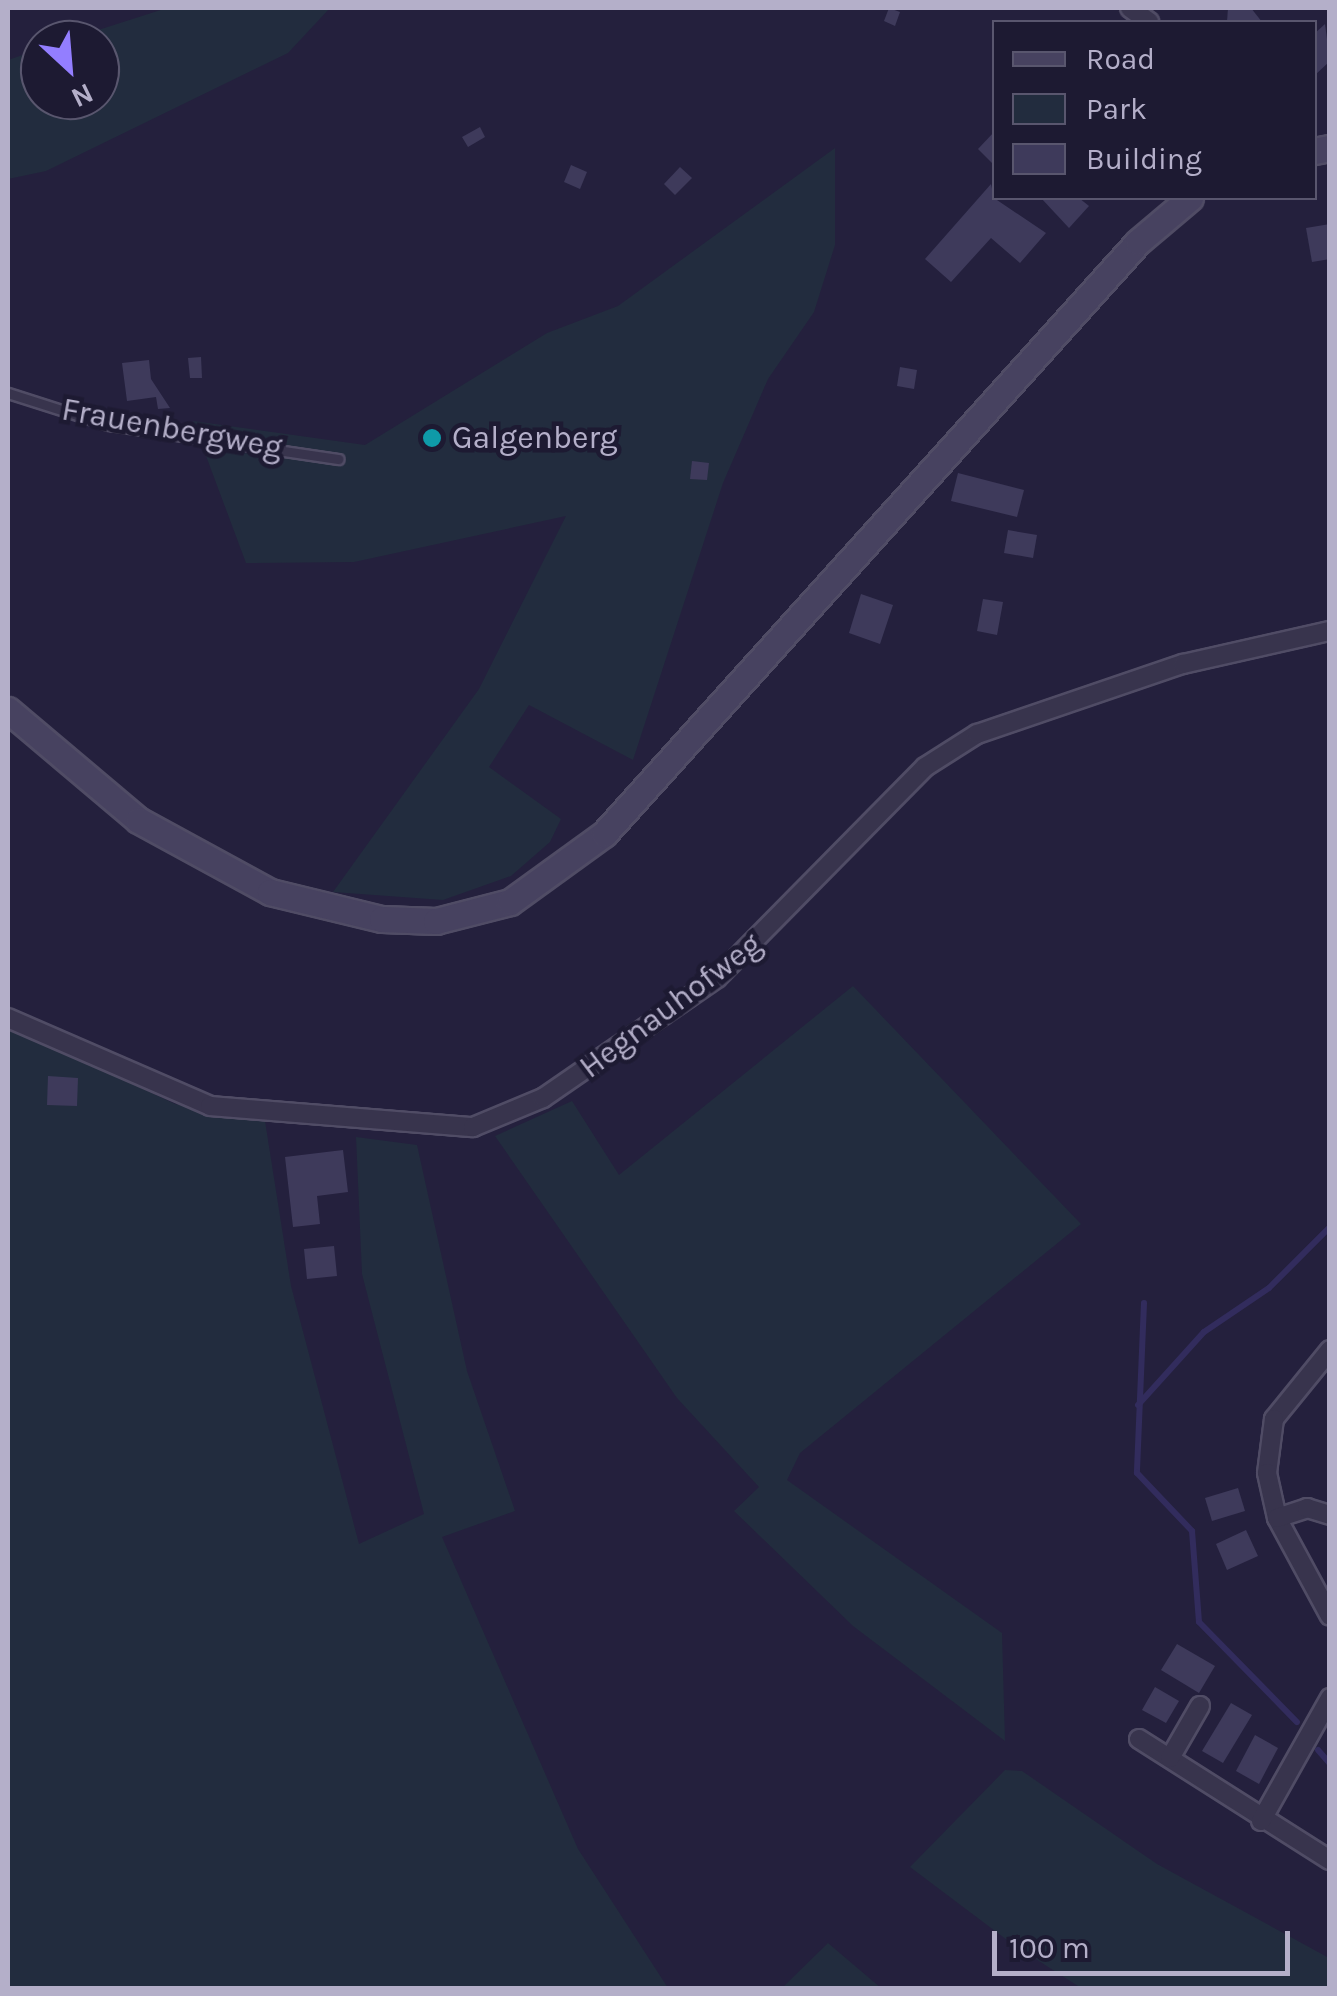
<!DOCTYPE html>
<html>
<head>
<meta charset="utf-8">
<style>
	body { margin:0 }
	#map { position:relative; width:1337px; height:1996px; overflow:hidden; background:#24203d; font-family:Karla,sans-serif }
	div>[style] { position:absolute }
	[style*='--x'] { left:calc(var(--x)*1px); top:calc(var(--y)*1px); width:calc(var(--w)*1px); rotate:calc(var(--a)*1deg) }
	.green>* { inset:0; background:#222c3e }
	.stream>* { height:6px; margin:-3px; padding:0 3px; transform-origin:3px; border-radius:3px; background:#322c5d }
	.building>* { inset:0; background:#3e3a5b }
	.roads { filter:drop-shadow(2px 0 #504c65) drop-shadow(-2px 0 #504c65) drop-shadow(0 2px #504c65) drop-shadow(0 -2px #504c65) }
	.service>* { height:9px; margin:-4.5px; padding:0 4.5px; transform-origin:4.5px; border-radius:4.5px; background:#38344d }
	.minor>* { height:18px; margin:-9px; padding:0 9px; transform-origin:9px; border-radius:9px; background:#38344d }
	.secondary>* { height:25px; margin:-12.5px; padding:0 12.5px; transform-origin:12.5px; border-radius:12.5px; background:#474260 }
	.dots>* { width:28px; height:28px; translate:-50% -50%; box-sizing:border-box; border:5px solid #1d1a32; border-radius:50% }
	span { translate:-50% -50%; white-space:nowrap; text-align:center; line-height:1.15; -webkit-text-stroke:9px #1d1a32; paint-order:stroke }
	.street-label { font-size:32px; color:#b4afc9 }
	.poi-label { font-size:32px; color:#b4afc9 }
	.left { translate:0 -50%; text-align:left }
	.frame { position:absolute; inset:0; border:10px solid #b4afc9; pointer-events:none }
	.legend { position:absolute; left:992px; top:20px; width:325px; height:180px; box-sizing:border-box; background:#1d1a32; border:2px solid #59566e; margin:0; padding:12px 18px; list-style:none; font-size:30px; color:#b4afc9 }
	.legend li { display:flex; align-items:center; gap:20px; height:50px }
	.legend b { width:50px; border:2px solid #59566e }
	.north { position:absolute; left:20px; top:20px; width:100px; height:100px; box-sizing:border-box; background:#1d1a32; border:2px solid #59566e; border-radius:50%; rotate:154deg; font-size:28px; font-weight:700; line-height:40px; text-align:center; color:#b4afc9 }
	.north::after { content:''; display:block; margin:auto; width:35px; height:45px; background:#937eff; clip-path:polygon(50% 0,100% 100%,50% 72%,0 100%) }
	.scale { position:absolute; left:992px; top:1931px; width:298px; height:45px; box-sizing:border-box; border:5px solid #b4afc9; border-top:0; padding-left:12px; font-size:30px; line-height:35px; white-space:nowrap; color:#b4afc9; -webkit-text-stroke:8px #1d1a32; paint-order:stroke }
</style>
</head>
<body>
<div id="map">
	<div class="green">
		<div style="clip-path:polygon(167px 8px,330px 8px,288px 53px,46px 171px,8px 179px,8px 60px,40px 49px,40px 100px,100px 100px,100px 40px,67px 40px)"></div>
		<div style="clip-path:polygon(835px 148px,835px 245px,814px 312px,768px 379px,723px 483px,633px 760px,529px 705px,489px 767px,561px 819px,550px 842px,511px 876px,443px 900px,333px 892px,479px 689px,566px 516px,354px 562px,246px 563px,193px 421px,365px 445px,547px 333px,618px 306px)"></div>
		<div style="clip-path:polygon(853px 986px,1081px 1224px,800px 1453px,787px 1480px,1002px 1633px,1005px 1741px,853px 1626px,734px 1511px,759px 1487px,677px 1398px,495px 1136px,572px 1101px,619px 1175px)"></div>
		<div style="clip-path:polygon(10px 1026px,175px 1104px,265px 1121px,291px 1286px,359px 1544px,424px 1514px,362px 1274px,356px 1137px,417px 1145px,467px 1371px,515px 1511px,442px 1537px,578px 1849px,668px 1988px,8px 1988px)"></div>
		<div style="clip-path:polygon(1005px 1770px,1022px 1771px,1157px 1864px,1329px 1958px,1329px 1988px,1081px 1988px,1011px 1943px,910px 1867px)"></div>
		<div style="clip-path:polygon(828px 1943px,881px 1988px,782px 1988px)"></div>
	</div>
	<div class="stream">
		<div style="--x:1144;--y:1303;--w:170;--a:92.4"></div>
		<div style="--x:1137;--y:1473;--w:80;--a:46.5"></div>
		<div style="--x:1192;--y:1531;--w:91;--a:85.6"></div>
		<div style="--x:1199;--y:1622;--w:140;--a:45.6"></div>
		<div style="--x:1138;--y:1405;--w:98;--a:-47.9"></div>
		<div style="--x:1204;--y:1332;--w:78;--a:-34.1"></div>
		<div style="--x:1269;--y:1288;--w:86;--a:-45"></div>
		<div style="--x:1318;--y:1750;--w:18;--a:49"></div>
	</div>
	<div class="building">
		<div style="clip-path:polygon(889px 8px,900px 12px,895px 26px,884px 21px)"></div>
		<div style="clip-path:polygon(1228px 8px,1251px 8px,1262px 22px,1227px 22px)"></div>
		<div style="clip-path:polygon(1325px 24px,1330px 61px,1314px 76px,1314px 34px)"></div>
		<div style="clip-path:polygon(480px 127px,485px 137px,468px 147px,462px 137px)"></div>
		<div style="clip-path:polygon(994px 132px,994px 165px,978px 149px)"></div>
		<div style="clip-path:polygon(571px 165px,587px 172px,580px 189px,564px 182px)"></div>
		<div style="clip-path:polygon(680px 167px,692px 178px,675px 195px,664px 184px)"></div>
		<div style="clip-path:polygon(991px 184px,994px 198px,1046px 233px,1020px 263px,991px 238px,951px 282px,925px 259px)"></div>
		<div style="clip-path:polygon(1041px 198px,1079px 198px,1089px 206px,1069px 228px)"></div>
		<div style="clip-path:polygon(1330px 224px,1330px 259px,1312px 262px,1306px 228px)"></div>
		<div style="clip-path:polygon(201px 357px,202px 378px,190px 378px,188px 358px)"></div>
		<div style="clip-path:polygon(149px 360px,151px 379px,170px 408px,158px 409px,156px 397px,127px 401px,122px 363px)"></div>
		<div style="clip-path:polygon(900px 367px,917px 370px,914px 389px,897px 386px)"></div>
		<div style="clip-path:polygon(692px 461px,709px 463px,707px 480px,690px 479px)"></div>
		<div style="clip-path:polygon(958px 473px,1024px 490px,1017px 517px,951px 501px)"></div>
		<div style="clip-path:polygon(1008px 530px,1037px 535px,1033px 558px,1004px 553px)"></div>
		<div style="clip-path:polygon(861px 594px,893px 605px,880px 644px,849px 633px)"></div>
		<div style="clip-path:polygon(983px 599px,1003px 602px,997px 635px,977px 631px)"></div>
		<div style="clip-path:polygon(48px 1076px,78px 1078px,77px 1106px,47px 1105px)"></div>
		<div style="clip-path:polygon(343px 1150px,348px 1192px,317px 1196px,320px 1224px,293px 1227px,285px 1157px)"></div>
		<div style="clip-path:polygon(334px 1246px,337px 1276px,307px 1279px,304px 1249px)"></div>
		<div style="clip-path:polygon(1238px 1488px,1245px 1511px,1212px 1521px,1205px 1498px)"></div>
		<div style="clip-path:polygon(1246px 1530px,1258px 1556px,1227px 1570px,1216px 1544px)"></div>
		<div style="clip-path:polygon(1177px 1644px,1215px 1666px,1199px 1693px,1161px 1670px)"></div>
		<div style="clip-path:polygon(1155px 1687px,1179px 1701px,1166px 1723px,1142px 1710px)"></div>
		<div style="clip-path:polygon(1231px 1703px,1252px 1715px,1223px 1763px,1202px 1751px)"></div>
		<div style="clip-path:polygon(1255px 1735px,1278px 1748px,1259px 1784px,1236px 1771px)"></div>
	</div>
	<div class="roads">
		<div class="service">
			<div style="--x:8;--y:393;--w:105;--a:17.7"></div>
			<div style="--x:108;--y:425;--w:233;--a:8.4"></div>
		</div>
		<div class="minor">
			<div style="--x:1130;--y:8;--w:24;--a:36"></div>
			<div style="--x:8;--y:1018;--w:220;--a:23.5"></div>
			<div style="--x:210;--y:1106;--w:264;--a:4.6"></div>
			<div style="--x:473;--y:1127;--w:76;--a:-22.5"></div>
			<div style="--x:543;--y:1098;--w:211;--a:-34.6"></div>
			<div style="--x:717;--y:978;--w:296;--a:-45.4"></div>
			<div style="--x:925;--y:767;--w:62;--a:-32.4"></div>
			<div style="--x:977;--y:734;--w:218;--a:-18.8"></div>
			<div style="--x:1183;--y:664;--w:151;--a:-12.7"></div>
			<div style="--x:1330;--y:1350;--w:89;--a:129.1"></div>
			<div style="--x:1274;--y:1419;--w:54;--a:97.4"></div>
			<div style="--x:1267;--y:1473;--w:46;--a:77.5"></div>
			<div style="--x:1277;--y:1518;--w:111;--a:61.6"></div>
			<div style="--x:1277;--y:1518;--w:32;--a:-18"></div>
			<div style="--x:1307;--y:1508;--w:24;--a:17"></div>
			<div style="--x:1139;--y:1739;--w:226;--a:32.4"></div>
			<div style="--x:1170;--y:1758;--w:60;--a:-60"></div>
			<div style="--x:1261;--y:1821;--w:141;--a:-60.7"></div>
		</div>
		<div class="secondary">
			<div style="--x:1314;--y:151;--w:16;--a:-11"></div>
			<div style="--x:8;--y:710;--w:170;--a:40.2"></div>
			<div style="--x:138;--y:820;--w:150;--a:28.6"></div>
			<div style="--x:270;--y:892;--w:115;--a:13.6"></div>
			<div style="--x:382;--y:919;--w:54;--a:2.1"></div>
			<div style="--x:436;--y:921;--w:76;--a:-14.4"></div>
			<div style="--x:510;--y:902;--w:116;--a:-35.9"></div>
			<div style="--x:604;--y:834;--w:797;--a:-47.95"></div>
			<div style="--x:1138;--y:242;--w:68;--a:-40.2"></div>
		</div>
	</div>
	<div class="dots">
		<div style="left:432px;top:438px;background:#0f9aa8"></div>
	</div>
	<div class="street-label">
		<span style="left:172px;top:429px;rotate:10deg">Frauenbergweg</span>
		<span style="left:671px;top:1006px;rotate:-37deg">Hegnauhofweg</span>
	</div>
	<div class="poi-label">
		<span class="left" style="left:452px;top:438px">Galgenberg</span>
	</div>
	<div class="frame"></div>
	<ul class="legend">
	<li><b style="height:12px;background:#474260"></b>Road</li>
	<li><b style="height:28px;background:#222c3e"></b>Park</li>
	<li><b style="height:28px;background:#3e3a5b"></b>Building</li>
	</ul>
	<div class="north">N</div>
	<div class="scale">100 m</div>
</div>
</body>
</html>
